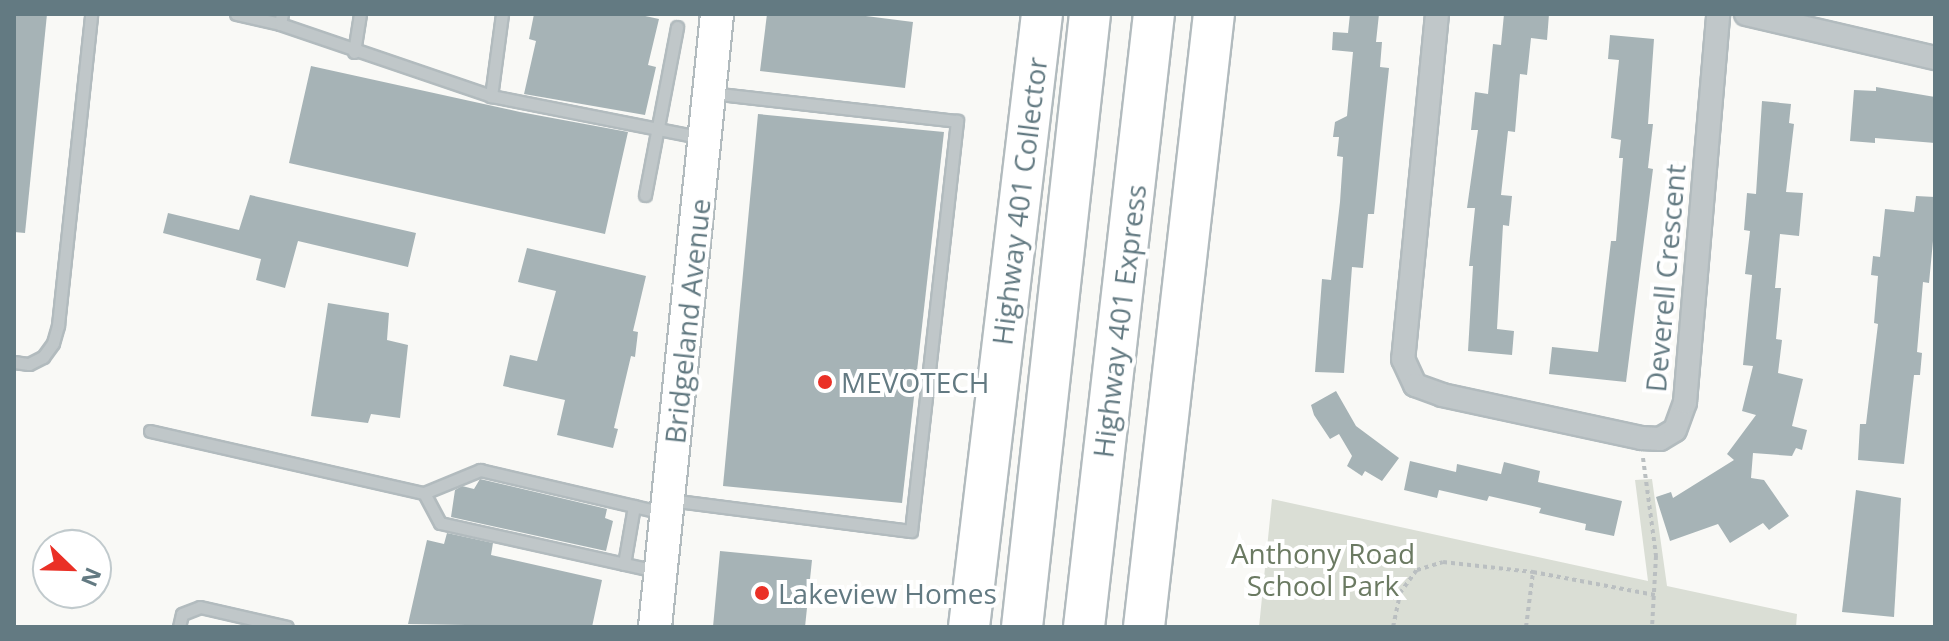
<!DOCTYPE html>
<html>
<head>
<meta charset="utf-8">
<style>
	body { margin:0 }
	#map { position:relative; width:1949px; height:641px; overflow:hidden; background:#f9f9f6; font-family:"Open Sans",sans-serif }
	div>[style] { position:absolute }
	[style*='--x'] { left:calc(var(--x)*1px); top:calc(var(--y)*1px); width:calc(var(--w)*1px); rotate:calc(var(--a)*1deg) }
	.green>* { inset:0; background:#daded5 }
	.building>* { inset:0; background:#a6b3b6 }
	.path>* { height:4px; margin-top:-2px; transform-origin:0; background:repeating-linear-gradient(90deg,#babfc1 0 4px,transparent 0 8px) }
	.roads { filter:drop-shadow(2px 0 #b2bbbe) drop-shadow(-2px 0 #b2bbbe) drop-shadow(0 2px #b2bbbe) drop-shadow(0 -2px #b2bbbe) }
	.lane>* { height:11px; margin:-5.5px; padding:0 5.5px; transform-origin:5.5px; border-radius:5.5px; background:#c0c7c9 }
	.street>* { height:22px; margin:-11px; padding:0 11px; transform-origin:11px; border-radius:11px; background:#c0c7c9 }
	.secondary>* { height:32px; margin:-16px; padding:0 16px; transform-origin:16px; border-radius:16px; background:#fff }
	.highway>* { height:40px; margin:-20px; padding:0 20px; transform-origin:20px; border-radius:20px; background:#fff }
	.dots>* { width:22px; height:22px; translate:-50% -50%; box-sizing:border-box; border:4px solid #fff; border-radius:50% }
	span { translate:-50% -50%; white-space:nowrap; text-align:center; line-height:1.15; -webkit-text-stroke:8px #fff; paint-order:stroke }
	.street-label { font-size:28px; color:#637a82 }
	.poi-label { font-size:28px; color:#637a82 }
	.left { translate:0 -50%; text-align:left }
	.park-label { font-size:28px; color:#6b7a62 }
	.frame { position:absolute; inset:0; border:16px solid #637a82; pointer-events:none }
	.north { position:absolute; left:32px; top:529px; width:80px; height:80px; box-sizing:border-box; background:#fff; border:2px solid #c1cacd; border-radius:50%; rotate:113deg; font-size:22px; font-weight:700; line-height:32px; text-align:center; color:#637a82 }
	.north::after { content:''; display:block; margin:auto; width:28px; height:36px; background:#ea3026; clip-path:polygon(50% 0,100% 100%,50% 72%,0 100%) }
</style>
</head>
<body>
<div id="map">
	<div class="green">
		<div style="clip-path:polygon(1652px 479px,1667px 586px,1797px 614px,1796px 627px,1259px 627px,1272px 499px,1648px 581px,1635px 480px)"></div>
	</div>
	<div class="building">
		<div style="clip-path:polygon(14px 14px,47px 14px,25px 233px,14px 232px)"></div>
		<div style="clip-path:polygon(534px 14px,636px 14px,659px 19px,648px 65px,656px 67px,645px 115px,524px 94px,536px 41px,529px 39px)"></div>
		<div style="clip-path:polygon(767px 14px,850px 14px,913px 22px,905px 88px,760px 71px)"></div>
		<div style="clip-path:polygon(1350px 14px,1379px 14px,1376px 42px,1382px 42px,1380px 67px,1389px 68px,1383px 124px,1374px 214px,1368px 214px,1363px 268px,1352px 267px,1344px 373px,1315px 372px,1322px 279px,1331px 280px,1340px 202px,1343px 157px,1337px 156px,1339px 137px,1333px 137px,1335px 122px,1347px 116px,1353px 52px,1332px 50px,1333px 32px,1348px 33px)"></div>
		<div style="clip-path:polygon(1504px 14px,1549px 14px,1547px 40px,1531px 38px,1527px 75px,1520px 74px,1515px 132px,1508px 131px,1501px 195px,1512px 196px,1509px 226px,1503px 225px,1497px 329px,1514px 331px,1512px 355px,1468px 351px,1473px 266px,1469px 266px,1475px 208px,1467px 208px,1478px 130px,1471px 130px,1475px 92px,1488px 94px,1493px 44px,1501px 45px)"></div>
		<div style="clip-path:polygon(1610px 35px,1654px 39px,1648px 124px,1653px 124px,1648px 168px,1653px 169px,1626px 382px,1549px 374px,1552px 347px,1598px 352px,1611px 241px,1616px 241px,1623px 158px,1619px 158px,1621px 140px,1611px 138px,1619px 60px,1608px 59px)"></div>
		<div style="clip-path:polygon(311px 66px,520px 112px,628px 132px,605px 234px,289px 163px)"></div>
		<div style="clip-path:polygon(1876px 87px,1935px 97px,1935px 143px,1875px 138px,1875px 143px,1850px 141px,1854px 90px,1876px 91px)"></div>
		<div style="clip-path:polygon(1762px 101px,1791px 104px,1789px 123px,1794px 124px,1786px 192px,1803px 193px,1799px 236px,1780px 234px,1775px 288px,1781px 288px,1776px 339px,1782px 340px,1778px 373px,1803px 379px,1792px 426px,1807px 430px,1802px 450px,1796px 448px,1792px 456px,1753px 453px,1751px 478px,1764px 480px,1789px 516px,1769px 530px,1763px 523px,1730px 543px,1718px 524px,1670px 541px,1656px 497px,1671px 492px,1673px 498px,1734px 460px,1727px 454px,1756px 415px,1742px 411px,1753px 366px,1743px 365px,1752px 275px,1745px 274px,1750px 231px,1744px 230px,1747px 193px,1756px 194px)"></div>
		<div style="clip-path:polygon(758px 114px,944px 132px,902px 503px,723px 486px)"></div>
		<div style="clip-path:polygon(250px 195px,416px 233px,408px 267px,298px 241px,285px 288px,256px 280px,261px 259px,163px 233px,168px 213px,239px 230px)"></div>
		<div style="clip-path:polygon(1916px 196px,1935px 197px,1935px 220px,1929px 283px,1923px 282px,1917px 352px,1922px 353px,1920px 375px,1914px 375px,1904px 464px,1858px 460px,1860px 424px,1866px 424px,1878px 324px,1874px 323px,1878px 276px,1871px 275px,1873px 256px,1880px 257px,1885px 209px,1914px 212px)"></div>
		<div style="clip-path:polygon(527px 248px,646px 276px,633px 331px,638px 332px,635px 357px,631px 356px,614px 428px,618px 429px,613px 448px,557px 435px,565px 400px,503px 386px,510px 355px,537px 361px,556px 291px,518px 282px)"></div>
		<div style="clip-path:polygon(328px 303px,389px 313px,387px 340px,408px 345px,400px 418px,371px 414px,368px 423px,311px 416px)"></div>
		<div style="clip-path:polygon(1336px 391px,1356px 426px,1399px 458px,1382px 481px,1365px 471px,1362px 476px,1347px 466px,1352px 456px,1339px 434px,1330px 439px,1314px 415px,1311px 405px)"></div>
		<div style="clip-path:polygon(1410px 461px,1456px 472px,1457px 464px,1501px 474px,1504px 462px,1540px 471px,1538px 482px,1622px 501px,1614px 536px,1585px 530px,1586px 524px,1539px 513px,1541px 508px,1489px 496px,1487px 501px,1439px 490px,1437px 498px,1404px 490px)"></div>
		<div style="clip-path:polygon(480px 479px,607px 509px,605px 518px,613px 521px,606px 551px,451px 517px,455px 490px,462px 486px,474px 489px)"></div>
		<div style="clip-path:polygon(1856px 490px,1901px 498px,1894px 617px,1842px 612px)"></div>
		<div style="clip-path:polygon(447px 533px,493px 543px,491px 555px,602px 580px,592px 627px,408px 624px,427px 540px,444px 544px)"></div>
		<div style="clip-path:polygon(720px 551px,812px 560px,805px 627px,713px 627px)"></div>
	</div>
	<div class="path">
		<div style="--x:1643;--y:458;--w:99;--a:82.4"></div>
		<div style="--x:1656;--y:556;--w:71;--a:93.2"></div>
		<div style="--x:1393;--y:627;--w:35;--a:-78"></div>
		<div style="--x:1400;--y:593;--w:29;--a:-54"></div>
		<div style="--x:1417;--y:570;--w:27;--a:-17"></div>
		<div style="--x:1443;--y:562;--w:91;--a:6.3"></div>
		<div style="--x:1533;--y:572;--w:124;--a:10.7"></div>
		<div style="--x:1526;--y:627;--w:55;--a:-82.7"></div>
	</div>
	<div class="roads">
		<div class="lane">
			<div style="--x:236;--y:14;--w:45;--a:12.8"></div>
			<div style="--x:280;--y:24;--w:10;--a:-79"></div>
			<div style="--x:502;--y:14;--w:83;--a:97.6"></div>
			<div style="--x:491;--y:96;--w:217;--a:11.2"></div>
			<div style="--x:280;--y:24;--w:223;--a:18.8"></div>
			<div style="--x:354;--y:52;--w:38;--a:-81"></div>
			<div style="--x:645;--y:195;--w:171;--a:-79.2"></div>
			<div style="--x:14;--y:362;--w:15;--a:8"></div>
			<div style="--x:29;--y:364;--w:16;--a:-27"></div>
			<div style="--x:43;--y:357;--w:17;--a:-54"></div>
			<div style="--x:53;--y:343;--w:19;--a:-74"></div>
			<div style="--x:58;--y:325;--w:313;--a:-83.9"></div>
			<div style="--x:150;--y:431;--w:281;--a:12.8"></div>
			<div style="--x:424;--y:493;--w:61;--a:-22.3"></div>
			<div style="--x:480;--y:470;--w:188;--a:13.2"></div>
			<div style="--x:424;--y:493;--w:34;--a:62"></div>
			<div style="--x:440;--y:523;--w:222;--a:12.5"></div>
			<div style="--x:669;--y:500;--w:244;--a:7.3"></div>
			<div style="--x:911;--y:531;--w:413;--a:-83.6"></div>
			<div style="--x:957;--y:121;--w:247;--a:-173.5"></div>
			<div style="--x:624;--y:564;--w:59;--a:-80.2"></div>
			<div style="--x:179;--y:627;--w:13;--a:-77"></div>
			<div style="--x:182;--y:614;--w:19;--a:-21"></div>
			<div style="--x:200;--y:607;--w:89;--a:12.9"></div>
		</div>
		<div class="street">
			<div style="--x:1437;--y:14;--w:347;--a:95.6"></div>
			<div style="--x:1403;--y:359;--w:29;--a:65"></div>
			<div style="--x:1415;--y:385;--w:29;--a:20"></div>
			<div style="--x:1442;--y:395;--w:204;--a:12.2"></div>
			<div style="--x:1641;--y:438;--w:19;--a:3"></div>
			<div style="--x:1660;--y:439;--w:17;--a:-31"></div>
			<div style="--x:1675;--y:430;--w:30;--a:-70"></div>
			<div style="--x:1685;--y:402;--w:389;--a:-85.1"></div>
			<div style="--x:1746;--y:14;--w:194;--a:13.1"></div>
		</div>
		<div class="secondary">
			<div style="--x:655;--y:627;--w:616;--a:-84.22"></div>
		</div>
		<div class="highway">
			<div style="--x:969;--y:627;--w:617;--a:-83.21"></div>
			<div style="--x:1022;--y:627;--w:617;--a:-83.67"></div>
			<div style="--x:1084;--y:627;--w:617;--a:-83.49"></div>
			<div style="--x:1144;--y:627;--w:617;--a:-83.49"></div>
		</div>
	</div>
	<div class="dots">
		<div style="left:825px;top:382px;background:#ea3026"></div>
		<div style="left:762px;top:593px;background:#ea3026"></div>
	</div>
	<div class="street-label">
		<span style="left:1019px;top:201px;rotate:-83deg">Highway 401 Collector</span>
		<span style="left:1665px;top:278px;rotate:-85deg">Deverell Crescent</span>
		<span style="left:687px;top:321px;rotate:-84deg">Bridgeland Avenue</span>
		<span style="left:1119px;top:321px;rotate:-83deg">Highway 401 Express</span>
	</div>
	<div class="poi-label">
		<span class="left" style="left:841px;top:382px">MEVOTECH</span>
		<span class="left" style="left:778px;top:593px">Lakeview Homes</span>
	</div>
	<div class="park-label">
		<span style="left:1323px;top:569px">Anthony Road<br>School Park</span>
	</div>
	<div class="frame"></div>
	<div class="north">N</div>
</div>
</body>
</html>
